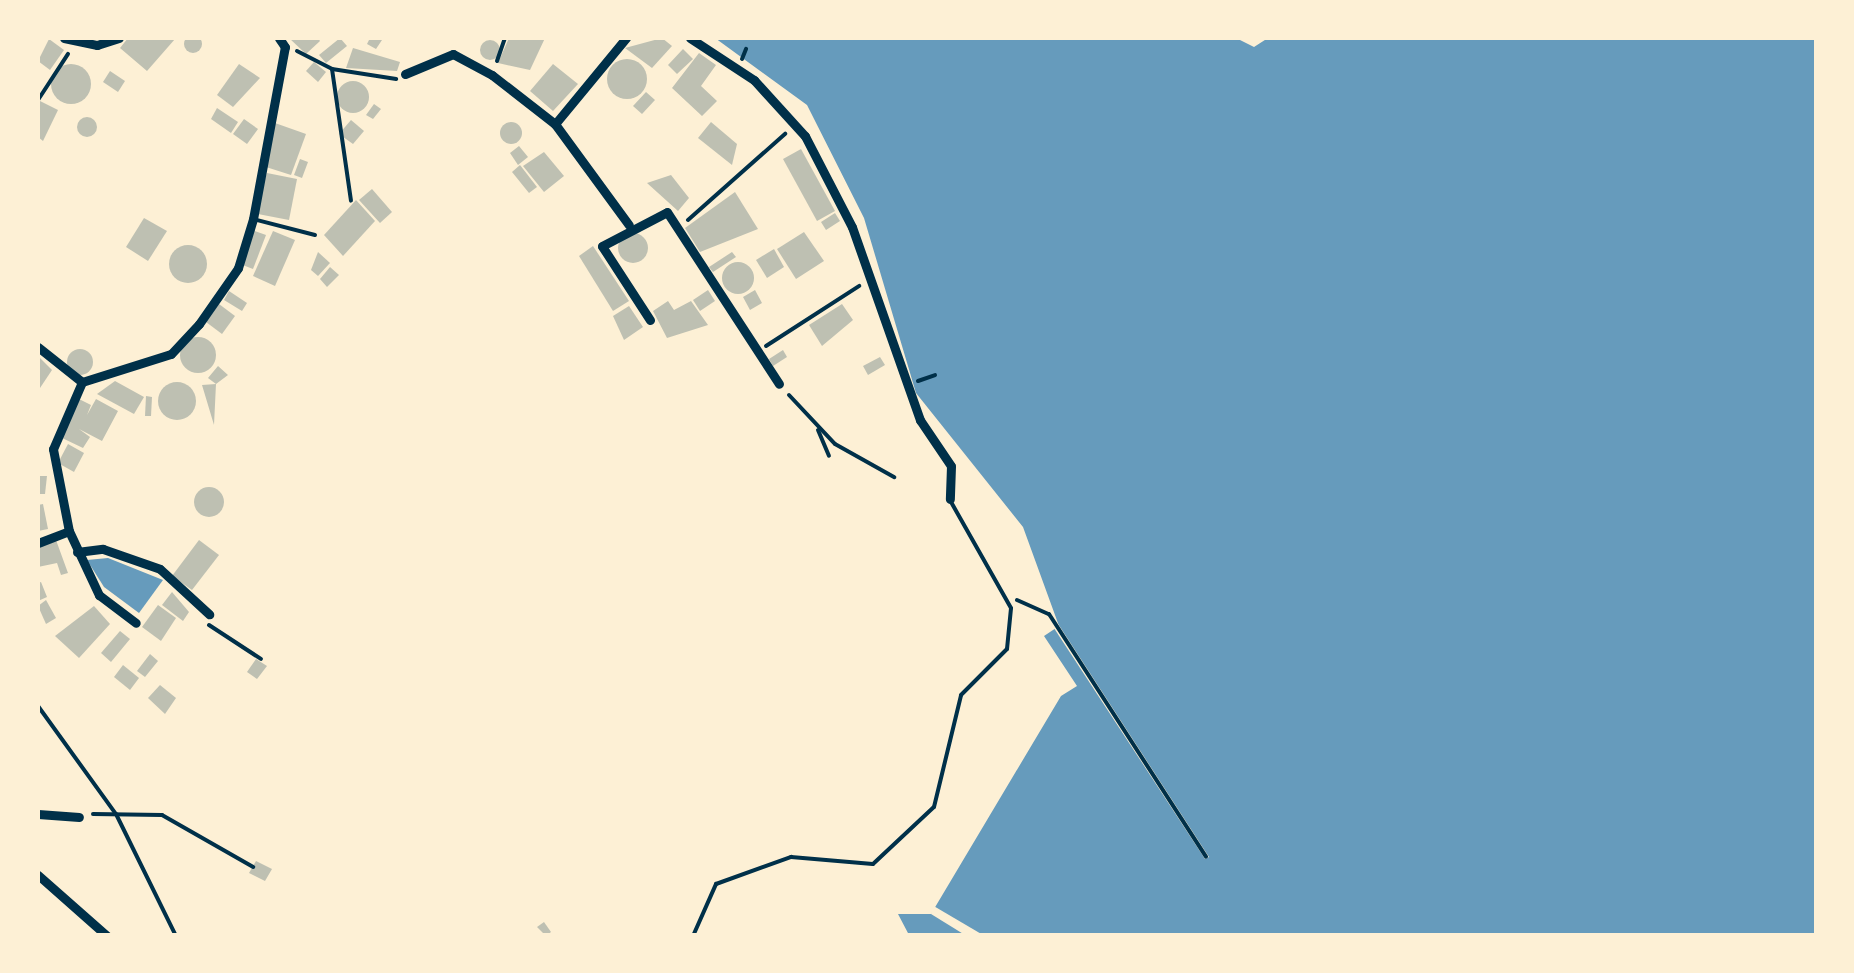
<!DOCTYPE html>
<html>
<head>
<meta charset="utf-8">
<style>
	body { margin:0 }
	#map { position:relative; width:1854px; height:973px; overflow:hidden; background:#fdf0d5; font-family:Roboto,sans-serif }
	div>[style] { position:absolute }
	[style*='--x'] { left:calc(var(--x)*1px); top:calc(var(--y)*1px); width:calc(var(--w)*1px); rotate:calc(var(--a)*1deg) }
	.water>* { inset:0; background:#669bbc }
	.pier>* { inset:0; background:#fdf0d5 }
	.building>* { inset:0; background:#bec0b2 }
	.round { border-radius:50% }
	.path>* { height:4px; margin:-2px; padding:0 2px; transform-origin:2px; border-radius:2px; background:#003049 }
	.service>* { height:4px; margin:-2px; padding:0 2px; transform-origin:2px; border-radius:2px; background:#003049 }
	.minor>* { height:9px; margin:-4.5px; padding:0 4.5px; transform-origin:4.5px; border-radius:4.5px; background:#003049 }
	span { translate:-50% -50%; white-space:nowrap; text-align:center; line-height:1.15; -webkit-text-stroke:8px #fdf0d5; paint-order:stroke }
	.frame { position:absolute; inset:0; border:40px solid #fdf0d5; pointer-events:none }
</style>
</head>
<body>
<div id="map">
	<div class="water">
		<div style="clip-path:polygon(715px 38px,1236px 38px,1254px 47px,1268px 38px,1816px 38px,1816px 935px,909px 935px,898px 914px,931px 914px,1061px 696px,1077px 686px,1044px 636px,1059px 626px,1023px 527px,916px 393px,864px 218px,807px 105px)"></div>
		<div style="clip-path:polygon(108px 558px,163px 580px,139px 613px,104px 587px,87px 560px)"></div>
	</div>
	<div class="pier">
		<div style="clip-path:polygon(1053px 616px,1209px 857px,1205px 859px,1048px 619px)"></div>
		<div style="clip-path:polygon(932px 905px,983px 935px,965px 935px,931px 914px)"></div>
	</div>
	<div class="building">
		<div class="round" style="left:184px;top:35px;width:18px;height:18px"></div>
		<div style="clip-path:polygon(128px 38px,133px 40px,175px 39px,147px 71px,120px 48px)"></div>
		<div style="clip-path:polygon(289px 38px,318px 38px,320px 41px,306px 54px)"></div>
		<div style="clip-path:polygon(340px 38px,347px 46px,326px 63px,319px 55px)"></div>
		<div style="clip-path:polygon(370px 38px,382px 40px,376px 49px,367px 44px)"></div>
		<div style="clip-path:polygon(509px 38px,545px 38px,530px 70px,498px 63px)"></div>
		<div style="clip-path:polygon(662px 38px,672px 46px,652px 68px,625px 48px)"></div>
		<div style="clip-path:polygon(49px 39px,64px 50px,50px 70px,38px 61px)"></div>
		<div class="round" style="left:480px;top:40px;width:20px;height:20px"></div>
		<div style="clip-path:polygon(353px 48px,400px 62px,397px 71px,346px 68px)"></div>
		<div style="clip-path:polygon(683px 49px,693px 59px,677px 74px,668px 65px)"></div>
		<div style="clip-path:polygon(699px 53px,716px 65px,701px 86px,717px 101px,702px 116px,672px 88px)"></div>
		<div class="round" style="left:607px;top:59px;width:40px;height:40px"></div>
		<div style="clip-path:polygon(314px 62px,326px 72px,318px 82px,306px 71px)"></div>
		<div class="round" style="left:51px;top:64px;width:40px;height:40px"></div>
		<div style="clip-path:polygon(239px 64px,260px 78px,233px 107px,217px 95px)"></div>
		<div style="clip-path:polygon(553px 64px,578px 84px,553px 111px,530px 91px)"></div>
		<div style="clip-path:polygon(110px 71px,125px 81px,118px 92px,103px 82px)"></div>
		<div class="round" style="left:337px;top:81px;width:32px;height:32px"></div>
		<div style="clip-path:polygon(646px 92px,655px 100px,642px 114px,633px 106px)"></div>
		<div style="clip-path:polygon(40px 101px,58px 110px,43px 141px,38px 137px)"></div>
		<div style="clip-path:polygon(374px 104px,381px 109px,373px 119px,366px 115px)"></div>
		<div style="clip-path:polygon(217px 108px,238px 122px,231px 133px,211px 119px)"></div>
		<div class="round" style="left:77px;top:117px;width:20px;height:20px"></div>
		<div style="clip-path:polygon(244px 119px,258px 129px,247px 144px,233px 134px)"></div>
		<div style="clip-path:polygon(351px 120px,364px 131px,353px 144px,339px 134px)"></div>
		<div style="clip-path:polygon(711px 122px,737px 144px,732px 165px,698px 138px)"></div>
		<div class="round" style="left:500px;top:122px;width:22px;height:22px"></div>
		<div style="clip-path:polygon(275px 123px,306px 134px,291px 175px,266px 167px)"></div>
		<div style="clip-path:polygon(519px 146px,528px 157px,518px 165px,510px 153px)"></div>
		<div style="clip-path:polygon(801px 149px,835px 211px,817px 221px,783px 159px)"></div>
		<div style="clip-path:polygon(544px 152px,564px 176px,544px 192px,523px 166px)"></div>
		<div style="clip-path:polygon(300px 159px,308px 162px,302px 178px,294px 175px)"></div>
		<div style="clip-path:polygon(520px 165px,537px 187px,529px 193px,512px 172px)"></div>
		<div style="clip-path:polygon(267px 173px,297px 179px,289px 220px,253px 213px)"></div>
		<div style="clip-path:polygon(671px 175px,689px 198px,678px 211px,647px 183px)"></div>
		<div style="clip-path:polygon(372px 189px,392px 212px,380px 223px,359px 200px)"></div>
		<div style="clip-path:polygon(735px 192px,758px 229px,700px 252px,685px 228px)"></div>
		<div style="clip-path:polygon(356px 200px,375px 221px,343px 256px,324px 235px)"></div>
		<div style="clip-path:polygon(835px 213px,840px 221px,826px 230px,821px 222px)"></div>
		<div style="clip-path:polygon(144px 218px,167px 231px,148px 261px,126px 247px)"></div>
		<div style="clip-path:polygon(252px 230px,266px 235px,253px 269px,240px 264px)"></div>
		<div style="clip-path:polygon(273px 231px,295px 240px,275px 286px,253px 276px)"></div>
		<div style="clip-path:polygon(804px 232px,824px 261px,796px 279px,777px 249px)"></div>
		<div class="round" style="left:618px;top:233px;width:30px;height:30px"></div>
		<div class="round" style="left:169px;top:245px;width:38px;height:38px"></div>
		<div style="clip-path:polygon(593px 246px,629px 301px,613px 311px,579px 256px)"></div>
		<div style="clip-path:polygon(774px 249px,784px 267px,767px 278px,756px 260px)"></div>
		<div style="clip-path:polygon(318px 252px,330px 263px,318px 276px,311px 270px)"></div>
		<div style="clip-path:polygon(732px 252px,736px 257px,713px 272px,709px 267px)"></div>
		<div class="round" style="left:722px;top:262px;width:32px;height:32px"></div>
		<div style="clip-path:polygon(330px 267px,339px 275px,327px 287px,320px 279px)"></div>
		<div style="clip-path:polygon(708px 290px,715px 301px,700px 311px,693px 300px)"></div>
		<div style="clip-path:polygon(755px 290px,762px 303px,750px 310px,743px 297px)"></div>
		<div style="clip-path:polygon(229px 291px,247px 303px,242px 311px,224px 300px)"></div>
		<div style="clip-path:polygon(668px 301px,674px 310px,691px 301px,708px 325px,667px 338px,653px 311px)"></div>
		<div style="clip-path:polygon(219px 304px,235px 316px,222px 334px,206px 322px)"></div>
		<div style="clip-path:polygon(842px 304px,853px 320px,822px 346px,809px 325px)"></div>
		<div style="clip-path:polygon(629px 306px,643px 327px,624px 340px,613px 316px)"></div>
		<div class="round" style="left:180px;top:337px;width:36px;height:36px"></div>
		<div class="round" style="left:67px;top:349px;width:26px;height:26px"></div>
		<div style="clip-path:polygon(783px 350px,787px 357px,773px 366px,769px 359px)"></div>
		<div style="clip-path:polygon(38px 356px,52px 370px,40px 388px,38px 386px)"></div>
		<div style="clip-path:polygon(880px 357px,885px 365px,868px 375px,863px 366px)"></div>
		<div style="clip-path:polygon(218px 366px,228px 375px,216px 384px,214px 425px,202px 385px,216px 384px,208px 378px)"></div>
		<div style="clip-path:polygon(115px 381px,144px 397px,134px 414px,97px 394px)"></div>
		<div class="round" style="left:158px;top:382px;width:38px;height:38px"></div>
		<div style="clip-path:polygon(146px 396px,152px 397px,151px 416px,145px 416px)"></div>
		<div style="clip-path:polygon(79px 399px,91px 405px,87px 415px,96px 399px,118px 411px,102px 441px,79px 429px,90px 437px,83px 448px,60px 437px)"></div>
		<div style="clip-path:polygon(68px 444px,84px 453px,74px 472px,58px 463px)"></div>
		<div style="clip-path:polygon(38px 476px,47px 476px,45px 494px,38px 494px)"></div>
		<div class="round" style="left:194px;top:487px;width:30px;height:30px"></div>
		<div style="clip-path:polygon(43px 504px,48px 529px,38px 531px,38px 505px)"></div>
		<div style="clip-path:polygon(56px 540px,68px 573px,61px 575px,57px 563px,38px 567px,38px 546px)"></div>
		<div style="clip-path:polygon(199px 540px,219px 555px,192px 590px,172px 576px)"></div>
		<div style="clip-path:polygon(41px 582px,47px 597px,38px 601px,38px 583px)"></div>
		<div style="clip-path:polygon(172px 592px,189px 612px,183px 621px,162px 605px)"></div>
		<div style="clip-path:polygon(46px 600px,56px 618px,46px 624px,38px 606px)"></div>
		<div style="clip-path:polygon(158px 605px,176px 618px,161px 641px,142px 627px)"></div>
		<div style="clip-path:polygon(94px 606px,110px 624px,79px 658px,55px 636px)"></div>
		<div style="clip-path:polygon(120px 631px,130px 639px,111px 662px,101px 653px)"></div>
		<div style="clip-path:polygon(150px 654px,158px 661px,145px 677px,137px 671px)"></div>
		<div style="clip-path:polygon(256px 659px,267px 666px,257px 679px,247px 672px)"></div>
		<div style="clip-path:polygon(123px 665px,139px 678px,130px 690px,114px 677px)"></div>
		<div style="clip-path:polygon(160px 685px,176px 698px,165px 714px,148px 698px)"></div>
		<div style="clip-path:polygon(256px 861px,272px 869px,265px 881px,249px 873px)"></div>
		<div style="clip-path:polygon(544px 922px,551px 932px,546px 936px,537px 927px)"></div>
	</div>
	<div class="path">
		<div style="--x:297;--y:51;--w:39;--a:27"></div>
		<div style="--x:332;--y:69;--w:65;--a:8.9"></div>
		<div style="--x:742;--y:59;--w:11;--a:-68"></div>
		<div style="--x:497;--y:61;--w:24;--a:-71"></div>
		<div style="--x:332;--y:69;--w:133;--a:81.8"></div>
		<div style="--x:38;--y:100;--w:55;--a:-56.9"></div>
		<div style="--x:688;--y:220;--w:130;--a:-41.6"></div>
		<div style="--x:766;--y:346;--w:111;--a:-32.8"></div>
		<div style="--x:918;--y:381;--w:18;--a:-19"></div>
		<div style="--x:789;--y:395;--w:67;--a:46.8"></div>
		<div style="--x:835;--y:444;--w:68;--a:29.2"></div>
		<div style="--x:818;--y:430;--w:28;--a:67"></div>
		<div style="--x:1017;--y:600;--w:35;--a:24"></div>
		<div style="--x:1049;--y:614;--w:289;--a:57.1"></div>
		<div style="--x:209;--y:625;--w:62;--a:33.2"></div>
		<div style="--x:38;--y:706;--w:133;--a:54.2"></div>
		<div style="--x:116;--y:814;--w:136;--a:63.8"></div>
		<div style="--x:93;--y:814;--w:69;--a:0.8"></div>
		<div style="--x:162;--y:815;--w:105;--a:29.7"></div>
	</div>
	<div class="service">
		<div style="--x:253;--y:219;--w:64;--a:14.5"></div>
		<div style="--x:693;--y:936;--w:57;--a:-66.1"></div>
		<div style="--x:716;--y:884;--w:80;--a:-19.8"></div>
		<div style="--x:791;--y:857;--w:82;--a:4.9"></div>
		<div style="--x:873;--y:864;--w:83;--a:-43.1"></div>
		<div style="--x:934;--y:807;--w:115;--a:-76.4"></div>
		<div style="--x:961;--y:695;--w:65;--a:-45"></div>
		<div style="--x:1007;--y:649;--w:41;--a:-84.4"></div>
		<div style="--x:1011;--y:608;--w:124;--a:-119.5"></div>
	</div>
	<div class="minor">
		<div style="--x:64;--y:38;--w:34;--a:12"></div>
		<div style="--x:97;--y:45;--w:23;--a:-18"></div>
		<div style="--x:690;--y:38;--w:77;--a:33.3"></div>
		<div style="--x:754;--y:80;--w:76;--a:47.7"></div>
		<div style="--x:805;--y:136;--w:102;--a:62.7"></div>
		<div style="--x:852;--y:227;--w:205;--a:70.6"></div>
		<div style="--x:920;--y:420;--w:55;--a:56"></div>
		<div style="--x:951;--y:466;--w:33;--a:92"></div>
		<div style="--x:405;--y:74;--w:52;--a:-22.6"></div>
		<div style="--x:453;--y:54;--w:44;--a:28.3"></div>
		<div style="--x:492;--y:75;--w:80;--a:37.9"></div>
		<div style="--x:555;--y:124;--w:125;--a:53.8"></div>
		<div style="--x:555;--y:124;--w:112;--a:-50.5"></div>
		<div style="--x:650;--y:320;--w:88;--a:-123"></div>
		<div style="--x:602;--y:246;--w:73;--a:-27.6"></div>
		<div style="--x:667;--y:212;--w:205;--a:56.9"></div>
		<div style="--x:38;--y:347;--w:56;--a:38.5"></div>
		<div style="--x:82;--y:382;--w:93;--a:-17.5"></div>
		<div style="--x:171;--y:354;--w:41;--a:-47"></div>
		<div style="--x:199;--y:324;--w:68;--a:-55.1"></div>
		<div style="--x:238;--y:268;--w:51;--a:-73"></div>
		<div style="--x:253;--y:219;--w:175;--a:-79.5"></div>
		<div style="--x:285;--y:47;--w:11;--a:-124"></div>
		<div style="--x:82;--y:382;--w:73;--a:113.4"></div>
		<div style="--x:53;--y:449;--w:84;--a:79"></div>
		<div style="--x:69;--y:531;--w:71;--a:64.9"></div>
		<div style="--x:99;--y:595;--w:46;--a:37.1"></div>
		<div style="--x:38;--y:543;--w:33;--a:-21"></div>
		<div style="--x:77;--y:552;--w:26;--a:-7"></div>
		<div style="--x:103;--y:549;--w:60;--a:19.3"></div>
		<div style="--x:160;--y:569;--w:67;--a:42.6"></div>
		<div style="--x:38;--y:814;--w:41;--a:4.2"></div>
		<div style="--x:38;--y:875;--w:92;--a:41.5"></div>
	</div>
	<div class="frame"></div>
</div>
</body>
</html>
